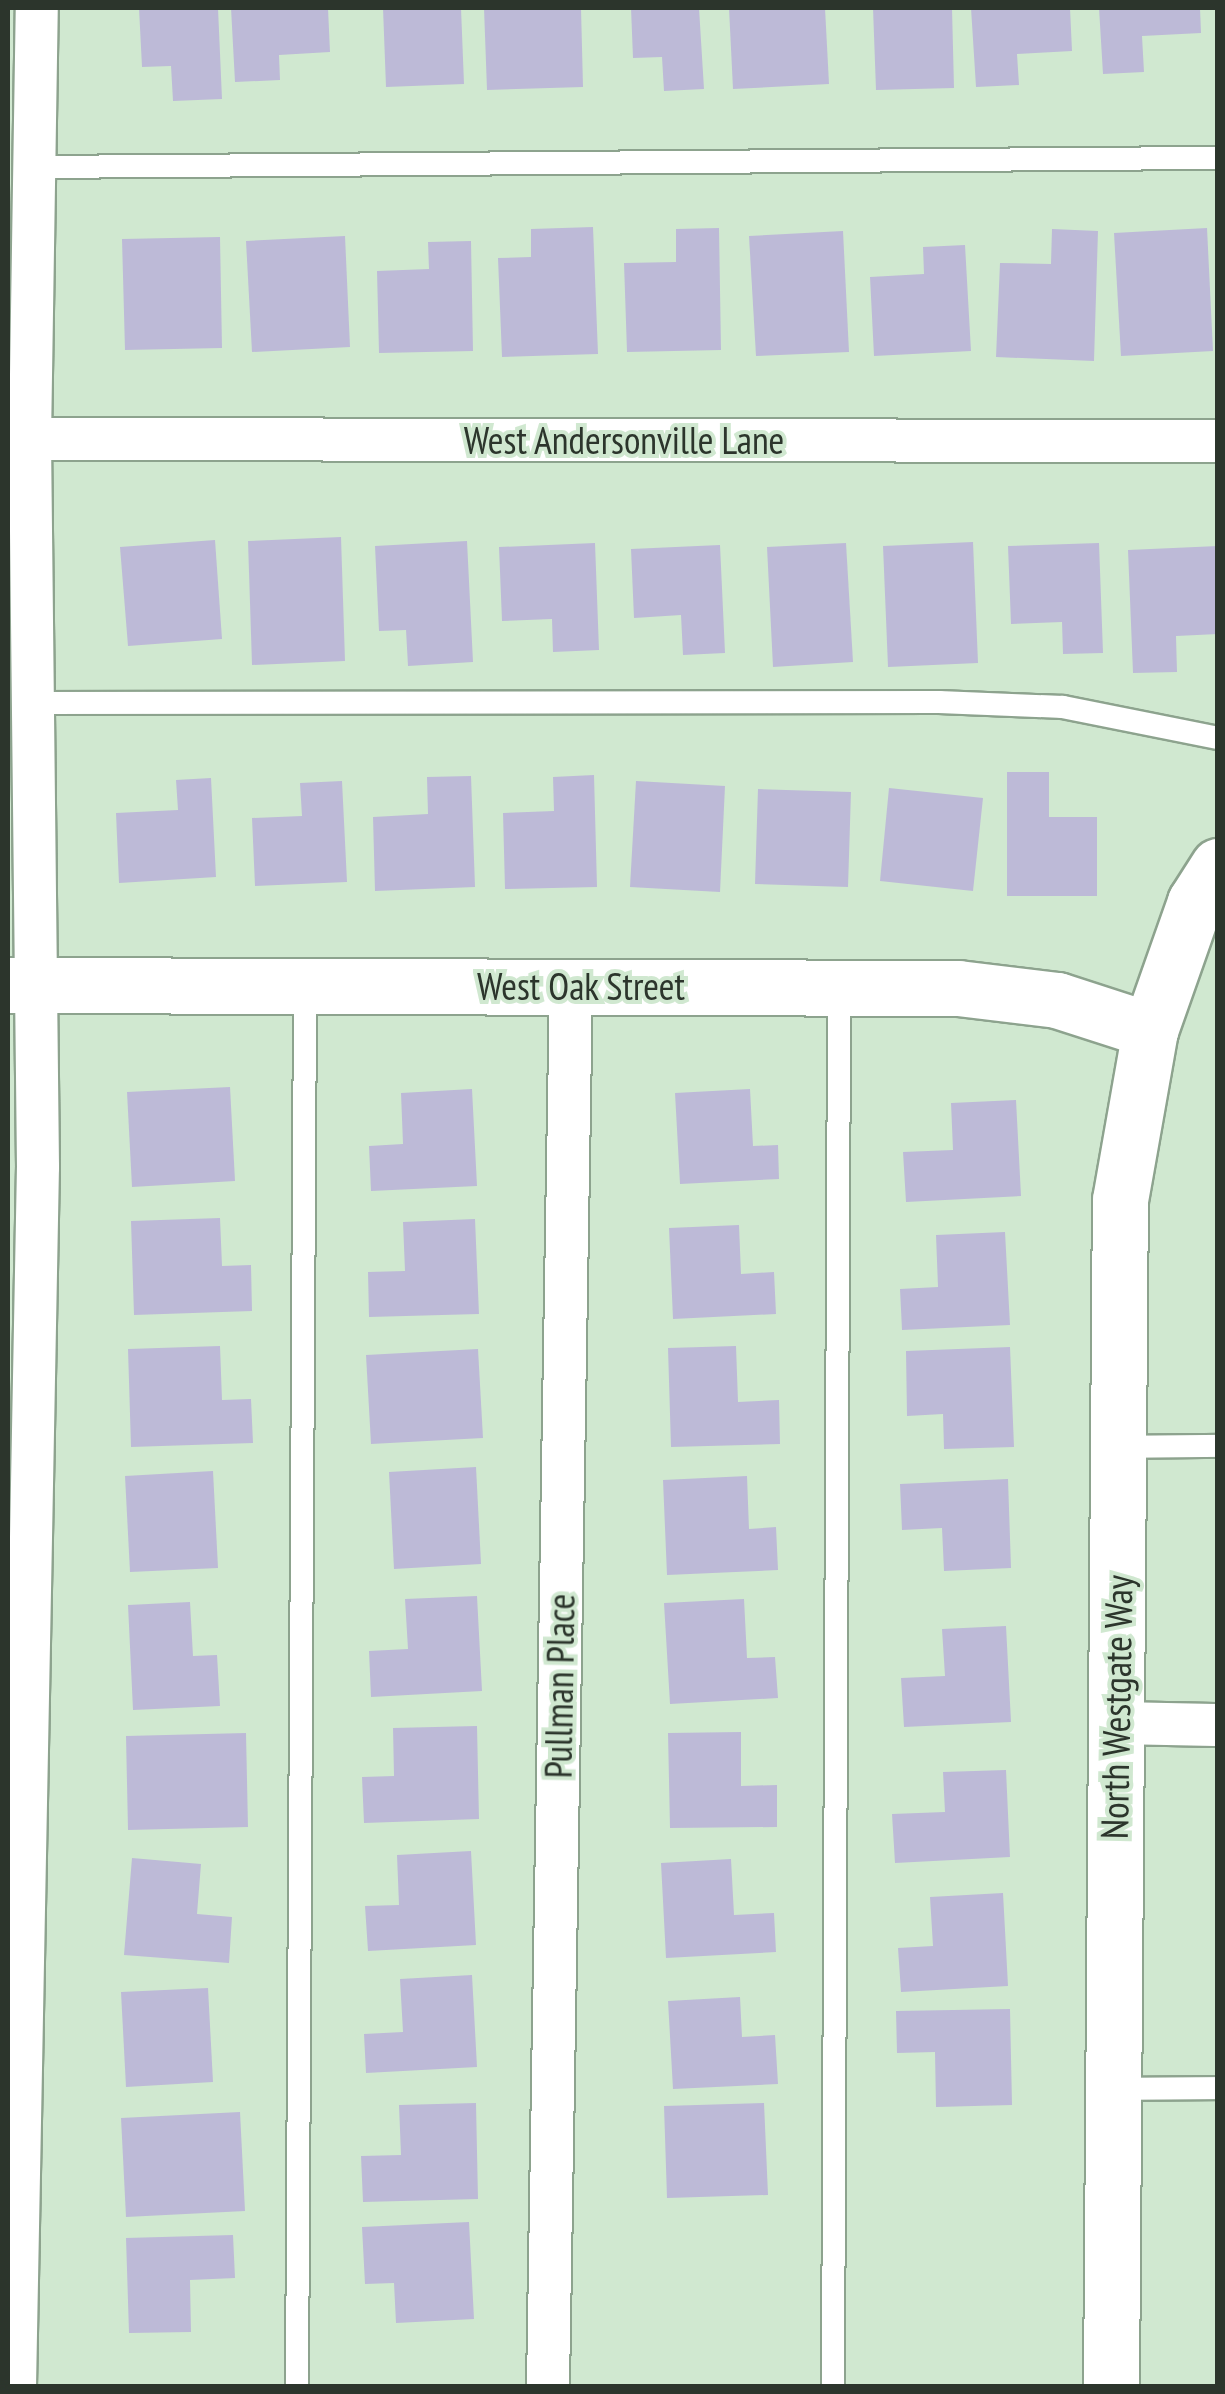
<!DOCTYPE html>
<html>
<head>
<meta charset="utf-8">
<style>
	body { margin:0 }
	#map { position:relative; width:1225px; height:2394px; overflow:hidden; background:#d0e8d0; font-family:"PT Sans Narrow",sans-serif }
	div>[style] { position:absolute }
	[style*='--x'] { left:calc(var(--x)*1px); top:calc(var(--y)*1px); width:calc(var(--w)*1px); rotate:calc(var(--a)*1deg) }
	.building>* { inset:0; background:#bdbad7 }
	.roads { filter:drop-shadow(2px 0 #8da38e) drop-shadow(-2px 0 #8da38e) drop-shadow(0 2px #8da38e) drop-shadow(0 -2px #8da38e) }
	.lane>* { height:22px; margin:-11px; padding:0 11px; transform-origin:11px; border-radius:11px; background:#fff }
	.street>* { height:42px; margin:-21px; padding:0 21px; transform-origin:21px; border-radius:21px; background:#fff }
	.secondary>* { height:55px; margin:-27.5px; padding:0 27.5px; transform-origin:27.5px; border-radius:27.5px; background:#fff }
	span { translate:-50% -50%; white-space:nowrap; text-align:center; line-height:1.15; -webkit-text-stroke:8px #d0e8d0; paint-order:stroke }
	.street-label { font-size:38px; color:#2c352c }
	.frame { position:absolute; inset:0; border:10px solid #2c352c; pointer-events:none }
</style>
</head>
<body>
<div id="map">
	<div class="building">
		<div style="clip-path:polygon(139px 8px,218px 8px,222px 99px,173px 101px,171px 66px,142px 67px)"></div>
		<div style="clip-path:polygon(231px 8px,328px 8px,330px 52px,279px 55px,280px 80px,235px 82px)"></div>
		<div style="clip-path:polygon(383px 8px,461px 8px,464px 84px,386px 87px)"></div>
		<div style="clip-path:polygon(484px 8px,581px 8px,583px 87px,487px 90px)"></div>
		<div style="clip-path:polygon(631px 8px,699px 8px,704px 89px,664px 91px,662px 57px,633px 58px)"></div>
		<div style="clip-path:polygon(729px 8px,825px 8px,829px 84px,733px 89px)"></div>
		<div style="clip-path:polygon(873px 8px,952px 8px,954px 88px,876px 90px)"></div>
		<div style="clip-path:polygon(971px 8px,1070px 8px,1072px 51px,1017px 54px,1019px 85px,976px 87px)"></div>
		<div style="clip-path:polygon(1099px 8px,1200px 8px,1201px 33px,1142px 36px,1144px 72px,1103px 74px)"></div>
		<div style="clip-path:polygon(593px 227px,598px 354px,502px 357px,498px 258px,531px 257px,531px 229px)"></div>
		<div style="clip-path:polygon(719px 228px,721px 350px,627px 352px,624px 263px,676px 262px,676px 229px)"></div>
		<div style="clip-path:polygon(1207px 228px,1213px 351px,1121px 356px,1114px 233px)"></div>
		<div style="clip-path:polygon(1052px 229px,1098px 231px,1094px 361px,996px 357px,1000px 263px,1051px 264px)"></div>
		<div style="clip-path:polygon(843px 231px,849px 352px,756px 356px,749px 236px)"></div>
		<div style="clip-path:polygon(345px 236px,350px 347px,252px 352px,246px 241px)"></div>
		<div style="clip-path:polygon(220px 237px,222px 348px,125px 350px,122px 239px)"></div>
		<div style="clip-path:polygon(471px 241px,473px 351px,379px 353px,377px 271px,429px 269px,428px 242px)"></div>
		<div style="clip-path:polygon(965px 245px,971px 351px,874px 356px,870px 277px,924px 274px,923px 247px)"></div>
		<div style="clip-path:polygon(341px 537px,345px 661px,252px 665px,248px 541px)"></div>
		<div style="clip-path:polygon(215px 540px,222px 639px,128px 646px,120px 547px)"></div>
		<div style="clip-path:polygon(467px 541px,473px 662px,408px 666px,406px 630px,379px 631px,375px 546px)"></div>
		<div style="clip-path:polygon(973px 542px,978px 663px,888px 667px,883px 546px)"></div>
		<div style="clip-path:polygon(595px 543px,599px 650px,553px 652px,552px 619px,502px 621px,499px 547px)"></div>
		<div style="clip-path:polygon(846px 543px,853px 662px,773px 667px,767px 547px)"></div>
		<div style="clip-path:polygon(1099px 543px,1103px 653px,1063px 654px,1062px 622px,1011px 624px,1008px 546px)"></div>
		<div style="clip-path:polygon(720px 545px,725px 653px,683px 655px,681px 615px,634px 618px,631px 549px)"></div>
		<div style="clip-path:polygon(1218px 546px,1218px 634px,1176px 636px,1177px 672px,1133px 673px,1128px 550px)"></div>
		<div style="clip-path:polygon(1007px 772px,1049px 772px,1049px 817px,1097px 817px,1097px 896px,1007px 896px)"></div>
		<div style="clip-path:polygon(594px 775px,597px 887px,505px 889px,503px 813px,554px 811px,553px 777px)"></div>
		<div style="clip-path:polygon(471px 776px,475px 887px,375px 891px,373px 817px,428px 814px,427px 777px)"></div>
		<div style="clip-path:polygon(211px 778px,216px 877px,119px 883px,116px 813px,178px 810px,176px 780px)"></div>
		<div style="clip-path:polygon(342px 781px,347px 882px,255px 886px,252px 818px,302px 816px,300px 783px)"></div>
		<div style="clip-path:polygon(636px 781px,725px 786px,720px 892px,630px 887px)"></div>
		<div style="clip-path:polygon(889px 788px,983px 798px,973px 891px,880px 881px)"></div>
		<div style="clip-path:polygon(758px 789px,851px 792px,848px 887px,755px 884px)"></div>
		<div style="clip-path:polygon(230px 1087px,235px 1181px,132px 1187px,127px 1092px)"></div>
		<div style="clip-path:polygon(472px 1089px,477px 1186px,371px 1191px,369px 1146px,403px 1144px,401px 1093px)"></div>
		<div style="clip-path:polygon(750px 1089px,753px 1146px,778px 1145px,779px 1179px,680px 1184px,675px 1093px)"></div>
		<div style="clip-path:polygon(1016px 1100px,1021px 1196px,906px 1202px,903px 1152px,953px 1150px,951px 1103px)"></div>
		<div style="clip-path:polygon(220px 1218px,222px 1266px,251px 1265px,252px 1311px,134px 1315px,131px 1221px)"></div>
		<div style="clip-path:polygon(475px 1219px,479px 1314px,369px 1317px,368px 1272px,405px 1271px,403px 1222px)"></div>
		<div style="clip-path:polygon(739px 1225px,741px 1274px,774px 1272px,776px 1314px,673px 1319px,669px 1228px)"></div>
		<div style="clip-path:polygon(1005px 1232px,1010px 1325px,902px 1330px,900px 1289px,938px 1287px,936px 1235px)"></div>
		<div style="clip-path:polygon(220px 1346px,222px 1400px,251px 1399px,253px 1443px,131px 1447px,128px 1349px)"></div>
		<div style="clip-path:polygon(736px 1346px,738px 1402px,779px 1400px,780px 1444px,671px 1447px,668px 1348px)"></div>
		<div style="clip-path:polygon(1010px 1347px,1014px 1447px,944px 1449px,943px 1414px,907px 1416px,906px 1351px)"></div>
		<div style="clip-path:polygon(478px 1349px,483px 1438px,371px 1444px,366px 1355px)"></div>
		<div style="clip-path:polygon(476px 1467px,481px 1564px,394px 1569px,389px 1472px)"></div>
		<div style="clip-path:polygon(213px 1471px,218px 1568px,130px 1572px,125px 1476px)"></div>
		<div style="clip-path:polygon(747px 1476px,749px 1529px,776px 1527px,778px 1570px,667px 1575px,663px 1480px)"></div>
		<div style="clip-path:polygon(1008px 1479px,1011px 1568px,944px 1571px,942px 1528px,902px 1530px,900px 1484px)"></div>
		<div style="clip-path:polygon(477px 1596px,482px 1691px,371px 1697px,369px 1651px,408px 1649px,405px 1599px)"></div>
		<div style="clip-path:polygon(744px 1599px,747px 1658px,775px 1657px,778px 1698px,670px 1704px,664px 1603px)"></div>
		<div style="clip-path:polygon(190px 1602px,193px 1656px,217px 1655px,220px 1706px,133px 1710px,128px 1605px)"></div>
		<div style="clip-path:polygon(1006px 1626px,1011px 1722px,904px 1727px,901px 1678px,945px 1676px,942px 1629px)"></div>
		<div style="clip-path:polygon(477px 1726px,479px 1819px,364px 1823px,362px 1777px,394px 1776px,393px 1728px)"></div>
		<div style="clip-path:polygon(741px 1732px,741px 1786px,777px 1785px,777px 1827px,670px 1828px,668px 1733px)"></div>
		<div style="clip-path:polygon(246px 1733px,248px 1827px,128px 1830px,126px 1736px)"></div>
		<div style="clip-path:polygon(1006px 1770px,1010px 1857px,895px 1863px,892px 1814px,945px 1812px,943px 1772px)"></div>
		<div style="clip-path:polygon(471px 1851px,476px 1945px,368px 1951px,365px 1906px,399px 1905px,397px 1855px)"></div>
		<div style="clip-path:polygon(132px 1858px,201px 1864px,197px 1914px,232px 1917px,229px 1963px,124px 1955px)"></div>
		<div style="clip-path:polygon(731px 1859px,734px 1915px,774px 1913px,776px 1952px,666px 1958px,661px 1863px)"></div>
		<div style="clip-path:polygon(1003px 1893px,1008px 1986px,901px 1992px,898px 1948px,933px 1946px,930px 1897px)"></div>
		<div style="clip-path:polygon(472px 1975px,477px 2067px,366px 2073px,364px 2034px,403px 2032px,400px 1979px)"></div>
		<div style="clip-path:polygon(208px 1988px,213px 2082px,126px 2087px,121px 1992px)"></div>
		<div style="clip-path:polygon(740px 1997px,742px 2037px,775px 2035px,778px 2084px,673px 2089px,668px 2001px)"></div>
		<div style="clip-path:polygon(1010px 2009px,1012px 2105px,936px 2107px,935px 2052px,897px 2053px,896px 2011px)"></div>
		<div style="clip-path:polygon(476px 2103px,478px 2199px,363px 2202px,361px 2156px,401px 2155px,399px 2105px)"></div>
		<div style="clip-path:polygon(764px 2103px,768px 2195px,667px 2198px,664px 2106px)"></div>
		<div style="clip-path:polygon(240px 2112px,245px 2211px,126px 2217px,121px 2118px)"></div>
		<div style="clip-path:polygon(469px 2222px,474px 2319px,396px 2323px,394px 2283px,365px 2284px,362px 2227px)"></div>
		<div style="clip-path:polygon(233px 2235px,235px 2278px,190px 2280px,191px 2332px,129px 2333px,126px 2238px)"></div>
	</div>
	<div class="roads">
		<div class="lane">
			<div style="--x:35;--y:167;--w:1183;--a:-0.44"></div>
			<div style="--x:32;--y:703;--w:907;--a:-0.06"></div>
			<div style="--x:939;--y:702;--w:124;--a:2.3"></div>
			<div style="--x:1063;--y:707;--w:158;--a:11.3"></div>
			<div style="--x:1118;--y:1447;--w:100;--a:-0.6"></div>
			<div style="--x:1113;--y:2089;--w:105;--a:-0.5"></div>
			<div style="--x:297;--y:2386;--w:1401;--a:-89.67"></div>
			<div style="--x:833;--y:2386;--w:1400;--a:-89.75"></div>
		</div>
		<div class="street">
			<div style="--x:30;--y:439;--w:1188;--a:0.1"></div>
			<div style="--x:1115;--y:1723;--w:103;--a:1.1"></div>
			<div style="--x:15;--y:2386;--w:1219;--a:-88.92"></div>
			<div style="--x:38;--y:1167;--w:728;--a:-90.63"></div>
			<div style="--x:30;--y:439;--w:431;--a:-89.1"></div>
			<div style="--x:548;--y:2386;--w:1401;--a:-89.06"></div>
		</div>
		<div class="secondary">
			<div style="--x:8;--y:985;--w:950;--a:0.18"></div>
			<div style="--x:958;--y:988;--w:100;--a:6.9"></div>
			<div style="--x:1057;--y:1000;--w:98;--a:17.9"></div>
			<div style="--x:1111;--y:2386;--w:1186;--a:-89.57"></div>
			<div style="--x:1120;--y:1200;--w:173;--a:-80"></div>
			<div style="--x:1150;--y:1030;--w:136;--a:-70.6"></div>
			<div style="--x:1195;--y:902;--w:43;--a:-57.4"></div>
		</div>
	</div>
	<div class="street-label">
		<span style="left:624px;top:440px">West Andersonville Lane</span>
		<span style="left:581px;top:986px">West Oak Street</span>
		<span style="left:559px;top:1686px;rotate:-89deg">Pullman Place</span>
		<span style="left:1116px;top:1707px;rotate:-89deg">North Westgate Way</span>
	</div>
	<div class="frame"></div>
</div>
</body>
</html>
